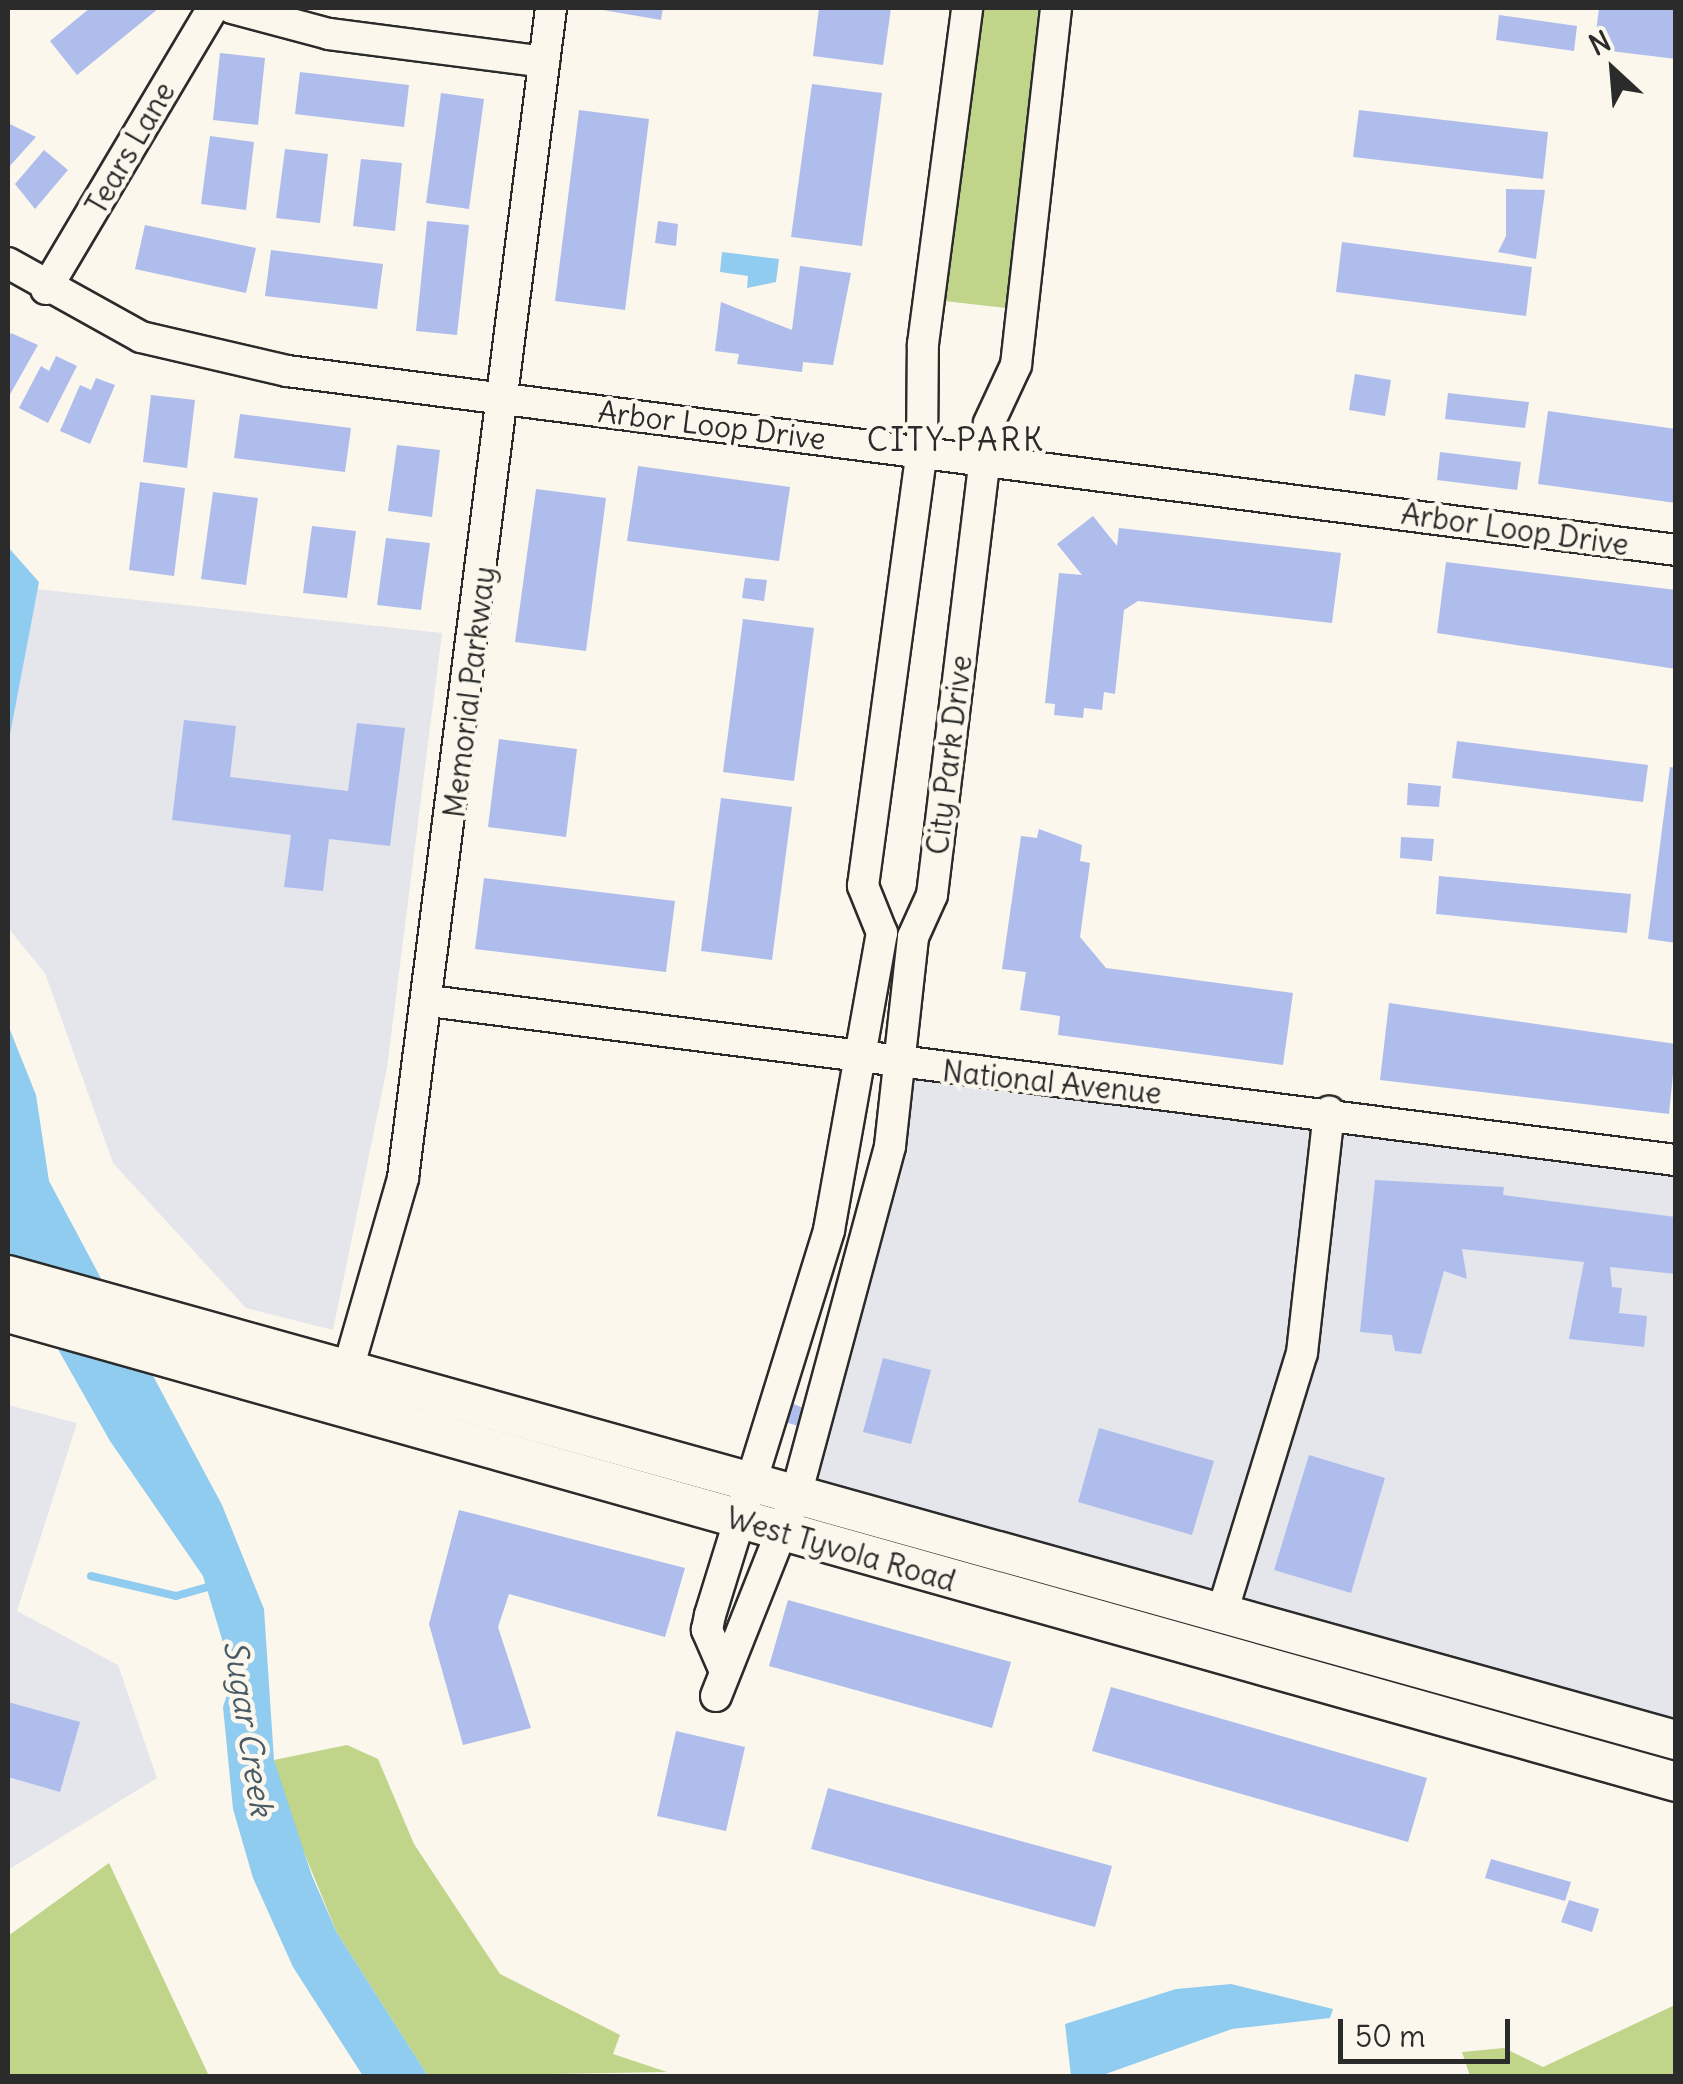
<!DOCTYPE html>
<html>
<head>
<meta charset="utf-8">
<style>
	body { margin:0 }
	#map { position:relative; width:1683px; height:2084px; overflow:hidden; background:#fbf7ec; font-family:Delius,sans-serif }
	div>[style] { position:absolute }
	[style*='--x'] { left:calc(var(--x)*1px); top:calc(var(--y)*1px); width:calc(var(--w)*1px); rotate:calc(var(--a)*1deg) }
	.built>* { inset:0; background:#e4e6ec }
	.green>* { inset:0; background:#c0d48a }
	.water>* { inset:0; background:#90cbf0 }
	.stream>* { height:8px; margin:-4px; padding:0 4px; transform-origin:4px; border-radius:4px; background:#90cbf0 }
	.building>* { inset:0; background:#afbded }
	.roads { filter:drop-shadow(2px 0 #2b2b2b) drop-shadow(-2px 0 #2b2b2b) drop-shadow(0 2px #2b2b2b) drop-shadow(0 -2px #2b2b2b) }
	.minor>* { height:30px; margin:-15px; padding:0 15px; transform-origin:15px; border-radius:15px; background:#fbf7ec }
	.major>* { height:38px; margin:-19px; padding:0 19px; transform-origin:19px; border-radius:19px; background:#fbf7ec }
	span { translate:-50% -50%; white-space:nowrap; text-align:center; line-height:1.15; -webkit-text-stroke:9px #fbf7ec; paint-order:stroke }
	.street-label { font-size:30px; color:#2b2b2b }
	.neighbourhood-label { font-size:32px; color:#2b2b2b; letter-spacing:2.5px }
	.water-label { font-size:32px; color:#495b66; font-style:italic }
	.frame { position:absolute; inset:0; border:10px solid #2b2b2b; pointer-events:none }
	.north { position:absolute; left:1563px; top:20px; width:100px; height:100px; -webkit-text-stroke:8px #fbf7ec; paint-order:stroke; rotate:334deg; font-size:28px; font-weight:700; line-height:40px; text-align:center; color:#2b2b2b }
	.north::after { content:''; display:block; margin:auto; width:35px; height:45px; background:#2b2b2b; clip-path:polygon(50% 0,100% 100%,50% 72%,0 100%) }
	.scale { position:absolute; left:1338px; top:2019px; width:172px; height:45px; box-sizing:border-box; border:5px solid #2b2b2b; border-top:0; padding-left:12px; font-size:30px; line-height:35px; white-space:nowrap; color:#2b2b2b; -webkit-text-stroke:8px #fbf7ec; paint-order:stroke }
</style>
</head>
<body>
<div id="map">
	<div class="built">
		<div style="clip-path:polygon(8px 586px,442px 633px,387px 1068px,333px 1330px,246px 1308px,113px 1163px,45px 973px,8px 928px)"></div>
		<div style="clip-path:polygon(905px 1068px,1675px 1164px,1675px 1738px,1214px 1632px,797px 1508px)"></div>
		<div style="clip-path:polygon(8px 1405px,77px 1423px,17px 1611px,118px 1665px,157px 1778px,8px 1870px)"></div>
	</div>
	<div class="green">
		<div style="clip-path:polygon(979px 8px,1042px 8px,1006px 308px,944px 301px)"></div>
		<div style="clip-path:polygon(347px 1745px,378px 1759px,414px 1844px,500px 1974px,620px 2035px,613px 2054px,667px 2072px,428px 2076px,337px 1933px,283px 1801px,274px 1760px)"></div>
		<div style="clip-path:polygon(109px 1863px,209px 2076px,8px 2076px,8px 1936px)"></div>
		<div style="clip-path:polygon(1675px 2005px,1675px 2076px,1470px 2076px,1462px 2052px,1504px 2048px,1543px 2067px)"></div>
	</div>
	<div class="water">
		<div style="clip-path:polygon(722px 252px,779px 259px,776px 282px,747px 288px,748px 276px,720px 272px)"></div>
		<div style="clip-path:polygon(8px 547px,39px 582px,8px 745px)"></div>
		<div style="clip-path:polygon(8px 1025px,36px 1095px,49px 1181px,222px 1505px,264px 1609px,274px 1760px,312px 1876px,337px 1933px,428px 2076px,363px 2076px,293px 1967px,253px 1878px,233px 1809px,223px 1707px,233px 1676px,203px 1576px,110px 1441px,8px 1261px)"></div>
		<div style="clip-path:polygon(1231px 1984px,1333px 2009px,1330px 2018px,1232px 2029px,1100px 2076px,1071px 2076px,1065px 2024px,1176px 1989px)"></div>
	</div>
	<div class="stream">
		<div style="--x:91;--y:1576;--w:87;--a:13.2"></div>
		<div style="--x:176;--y:1596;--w:37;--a:-16"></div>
	</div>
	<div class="building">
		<div style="clip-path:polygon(90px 8px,159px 8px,77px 75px,50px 41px)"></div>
		<div style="clip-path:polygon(591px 8px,663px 8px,661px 20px)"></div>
		<div style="clip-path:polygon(819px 8px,891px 8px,883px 65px,813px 56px)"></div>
		<div style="clip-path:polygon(1599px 8px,1676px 8px,1676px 59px,1594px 49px)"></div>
		<div style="clip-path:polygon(1499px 15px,1577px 26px,1574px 51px,1496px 40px)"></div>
		<div style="clip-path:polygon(220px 53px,265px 58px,258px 125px,213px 120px)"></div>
		<div style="clip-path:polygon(300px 72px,409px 85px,404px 127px,295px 114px)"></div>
		<div style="clip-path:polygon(812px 84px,882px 93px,862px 246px,791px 237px)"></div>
		<div style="clip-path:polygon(441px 93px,484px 99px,469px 209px,426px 203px)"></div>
		<div style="clip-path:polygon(579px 110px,649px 119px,625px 310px,555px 301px)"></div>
		<div style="clip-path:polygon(1359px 110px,1548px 132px,1543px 179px,1353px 157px)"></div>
		<div style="clip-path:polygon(8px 123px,36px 137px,8px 168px)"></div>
		<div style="clip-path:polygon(210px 136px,254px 142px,246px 210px,201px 204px)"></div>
		<div style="clip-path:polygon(285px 149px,328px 154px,320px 223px,276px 218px)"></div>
		<div style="clip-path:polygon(44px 150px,68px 170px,35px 209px,15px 184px)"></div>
		<div style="clip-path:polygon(361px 159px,402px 163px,395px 231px,353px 226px)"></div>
		<div style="clip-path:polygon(1506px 189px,1545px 190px,1536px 259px,1498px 252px,1506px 236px)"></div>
		<div style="clip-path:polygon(427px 221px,469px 225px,457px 335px,416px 331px)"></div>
		<div style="clip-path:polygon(658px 221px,678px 224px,676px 246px,655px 243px)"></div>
		<div style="clip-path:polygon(145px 225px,256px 248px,246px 293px,135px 269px)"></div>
		<div style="clip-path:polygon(1342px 242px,1532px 267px,1526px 316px,1336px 292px)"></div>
		<div style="clip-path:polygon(271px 250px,383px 264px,377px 309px,265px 296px)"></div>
		<div style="clip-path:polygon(800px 266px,851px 273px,833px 365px,803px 362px,802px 372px,737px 364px,739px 354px,715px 351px,721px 302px,792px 330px)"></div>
		<div style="clip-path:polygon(11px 333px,38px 345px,8px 398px,8px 339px)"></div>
		<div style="clip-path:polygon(56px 356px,77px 366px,48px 423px,19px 408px,41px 366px,49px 371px)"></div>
		<div style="clip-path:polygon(1355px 374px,1391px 380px,1385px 416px,1349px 410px)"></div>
		<div style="clip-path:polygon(96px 378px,115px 385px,90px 444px,60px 431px,80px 385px,91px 390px)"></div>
		<div style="clip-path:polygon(1448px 393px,1529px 402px,1525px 428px,1445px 419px)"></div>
		<div style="clip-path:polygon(151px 395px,195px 400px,187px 468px,143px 462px)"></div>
		<div style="clip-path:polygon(1548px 411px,1676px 429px,1676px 503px,1538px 484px)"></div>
		<div style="clip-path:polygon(240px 414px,351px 428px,345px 472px,234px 458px)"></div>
		<div style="clip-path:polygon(397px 445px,440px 450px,432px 517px,388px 511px)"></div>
		<div style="clip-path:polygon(1440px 452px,1521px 462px,1517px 490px,1437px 480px)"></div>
		<div style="clip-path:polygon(638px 466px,790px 487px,779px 561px,627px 541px)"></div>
		<div style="clip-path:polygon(140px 482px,185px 488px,174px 576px,129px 570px)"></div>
		<div style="clip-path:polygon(536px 489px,606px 498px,586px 651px,515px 642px)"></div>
		<div style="clip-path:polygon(213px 492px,258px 498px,246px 585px,201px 579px)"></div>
		<div style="clip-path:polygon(1093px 516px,1117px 546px,1119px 528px,1341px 553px,1332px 623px,1138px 601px,1124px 610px,1115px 694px,1104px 692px,1102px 710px,1084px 708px,1083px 718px,1054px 715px,1055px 704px,1045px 703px,1059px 573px,1082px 575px,1057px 544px)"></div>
		<div style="clip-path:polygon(312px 526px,356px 531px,347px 598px,303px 593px)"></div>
		<div style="clip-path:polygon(386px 538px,430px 543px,421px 610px,377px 605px)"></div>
		<div style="clip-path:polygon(1446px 562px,1676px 590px,1676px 669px,1437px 633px)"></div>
		<div style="clip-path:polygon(745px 578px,767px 580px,764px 601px,742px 598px)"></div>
		<div style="clip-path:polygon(743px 619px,814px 628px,794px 781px,723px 772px)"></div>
		<div style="clip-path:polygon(184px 720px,236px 726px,230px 777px,348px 791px,357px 723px,405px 728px,390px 846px,329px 839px,323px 891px,284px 887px,291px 835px,172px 820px)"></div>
		<div style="clip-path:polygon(499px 739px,577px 749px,566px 837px,488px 827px)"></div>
		<div style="clip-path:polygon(1457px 741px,1648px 765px,1643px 802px,1452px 778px)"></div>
		<div style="clip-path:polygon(1670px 767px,1676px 768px,1676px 943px,1648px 939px)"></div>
		<div style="clip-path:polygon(1408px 783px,1441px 786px,1439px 807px,1407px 805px)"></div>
		<div style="clip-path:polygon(721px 798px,792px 807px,772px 960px,701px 951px)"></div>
		<div style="clip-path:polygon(1039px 829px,1082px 845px,1080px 861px,1090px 863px,1080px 937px,1106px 968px,1293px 993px,1283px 1065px,1058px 1035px,1060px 1016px,1020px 1010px,1026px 972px,1002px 969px,1021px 836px,1037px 838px)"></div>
		<div style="clip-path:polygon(1401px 837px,1434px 839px,1432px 861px,1400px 858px)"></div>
		<div style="clip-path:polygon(1439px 876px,1631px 894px,1627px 933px,1436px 914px)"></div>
		<div style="clip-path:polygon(484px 878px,675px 901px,666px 972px,475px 949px)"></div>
		<div style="clip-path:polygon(1389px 1003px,1676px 1044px,1669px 1114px,1380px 1080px)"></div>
		<div style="clip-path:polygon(1375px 1180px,1504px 1187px,1503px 1195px,1676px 1217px,1676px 1274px,1610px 1267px,1612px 1287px,1622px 1288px,1619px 1313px,1647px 1316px,1644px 1347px,1569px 1339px,1584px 1262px,1462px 1249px,1467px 1279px,1444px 1271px,1421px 1354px,1395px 1351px,1392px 1335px,1360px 1332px)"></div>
		<div style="clip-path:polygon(883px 1358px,931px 1370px,911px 1444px,863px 1432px)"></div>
		<div style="clip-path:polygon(788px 1402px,804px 1408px,798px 1426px,782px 1421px)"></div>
		<div style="clip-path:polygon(1099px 1428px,1214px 1461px,1192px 1535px,1078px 1502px)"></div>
		<div style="clip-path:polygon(1309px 1455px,1385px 1478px,1351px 1593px,1274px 1570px)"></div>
		<div style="clip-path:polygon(459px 1510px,685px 1568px,665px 1637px,509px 1594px,498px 1627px,531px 1728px,463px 1745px,429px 1624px)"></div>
		<div style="clip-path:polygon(788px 1600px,1011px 1662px,992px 1728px,769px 1666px)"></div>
		<div style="clip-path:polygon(1111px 1687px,1427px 1778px,1408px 1842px,1092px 1751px)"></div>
		<div style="clip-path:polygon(8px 1702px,80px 1722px,60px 1792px,8px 1777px)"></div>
		<div style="clip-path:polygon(676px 1731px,745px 1747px,726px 1831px,657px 1816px)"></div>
		<div style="clip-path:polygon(828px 1788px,1112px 1866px,1095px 1927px,811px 1849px)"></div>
		<div style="clip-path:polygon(1491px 1859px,1571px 1882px,1565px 1901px,1485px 1878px)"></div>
		<div style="clip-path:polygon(1569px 1900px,1599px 1909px,1592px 1932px,1561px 1922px)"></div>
	</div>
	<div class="roads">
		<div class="minor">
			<div style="--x:232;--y:8;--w:100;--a:15"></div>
			<div style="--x:329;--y:34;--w:217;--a:7.4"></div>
			<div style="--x:8;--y:263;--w:152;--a:29.1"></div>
			<div style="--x:141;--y:337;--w:150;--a:13.1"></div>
			<div style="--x:287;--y:371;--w:1400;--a:7.34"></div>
			<div style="--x:46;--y:289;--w:327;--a:-59.3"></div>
			<div style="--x:429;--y:1001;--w:1257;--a:7.27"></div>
			<div style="--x:348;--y:1369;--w:199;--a:-73.9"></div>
			<div style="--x:403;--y:1178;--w:1179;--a:-82.79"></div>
			<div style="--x:1221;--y:1616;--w:275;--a:-72.9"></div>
			<div style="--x:1302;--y:1353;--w:243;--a:-83.6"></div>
			<div style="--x:724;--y:1669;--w:43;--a:-113.6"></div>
			<div style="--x:707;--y:1630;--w:15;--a:-79"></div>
			<div style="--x:710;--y:1615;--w:403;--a:-72.8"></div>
			<div style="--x:829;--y:1230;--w:302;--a:-79.9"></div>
			<div style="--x:882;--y:933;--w:51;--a:-112"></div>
			<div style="--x:863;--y:886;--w:440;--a:-82.3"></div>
			<div style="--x:922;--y:450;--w:106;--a:-89.5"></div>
			<div style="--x:923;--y:344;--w:339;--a:-82.5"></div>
			<div style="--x:716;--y:1696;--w:216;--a:-68.3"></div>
			<div style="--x:796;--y:1495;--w:361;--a:-74.9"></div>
			<div style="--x:890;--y:1146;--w:210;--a:-83.7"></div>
			<div style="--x:913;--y:937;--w:46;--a:-65.7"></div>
			<div style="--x:932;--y:895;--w:475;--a:-83.1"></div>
			<div style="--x:989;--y:423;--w:64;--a:-65"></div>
			<div style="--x:1016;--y:365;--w:359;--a:-83.6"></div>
		</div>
		<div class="major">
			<div style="--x:8;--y:1275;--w:1732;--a:15.58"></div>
			<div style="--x:8;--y:1313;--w:1733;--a:15.7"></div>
		</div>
	</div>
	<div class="street-label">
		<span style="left:130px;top:148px;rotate:-60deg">Tears Lane</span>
		<span style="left:712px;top:425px;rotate:7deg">Arbor Loop Drive</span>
		<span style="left:1515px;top:529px;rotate:8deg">Arbor Loop Drive</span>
		<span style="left:469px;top:692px;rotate:-83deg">Memorial Parkway</span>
		<span style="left:949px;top:755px;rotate:-83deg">City Park Drive</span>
		<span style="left:1052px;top:1082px;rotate:6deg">National Avenue</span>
		<span style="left:841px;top:1549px;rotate:16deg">West Tyvola Road</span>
	</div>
	<div class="neighbourhood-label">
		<span style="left:956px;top:440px">CITY PARK</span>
	</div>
	<div class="water-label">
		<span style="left:248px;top:1728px;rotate:81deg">Sugar Creek</span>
	</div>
	<div class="frame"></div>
	<div class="north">N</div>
	<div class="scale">50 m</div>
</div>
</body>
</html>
